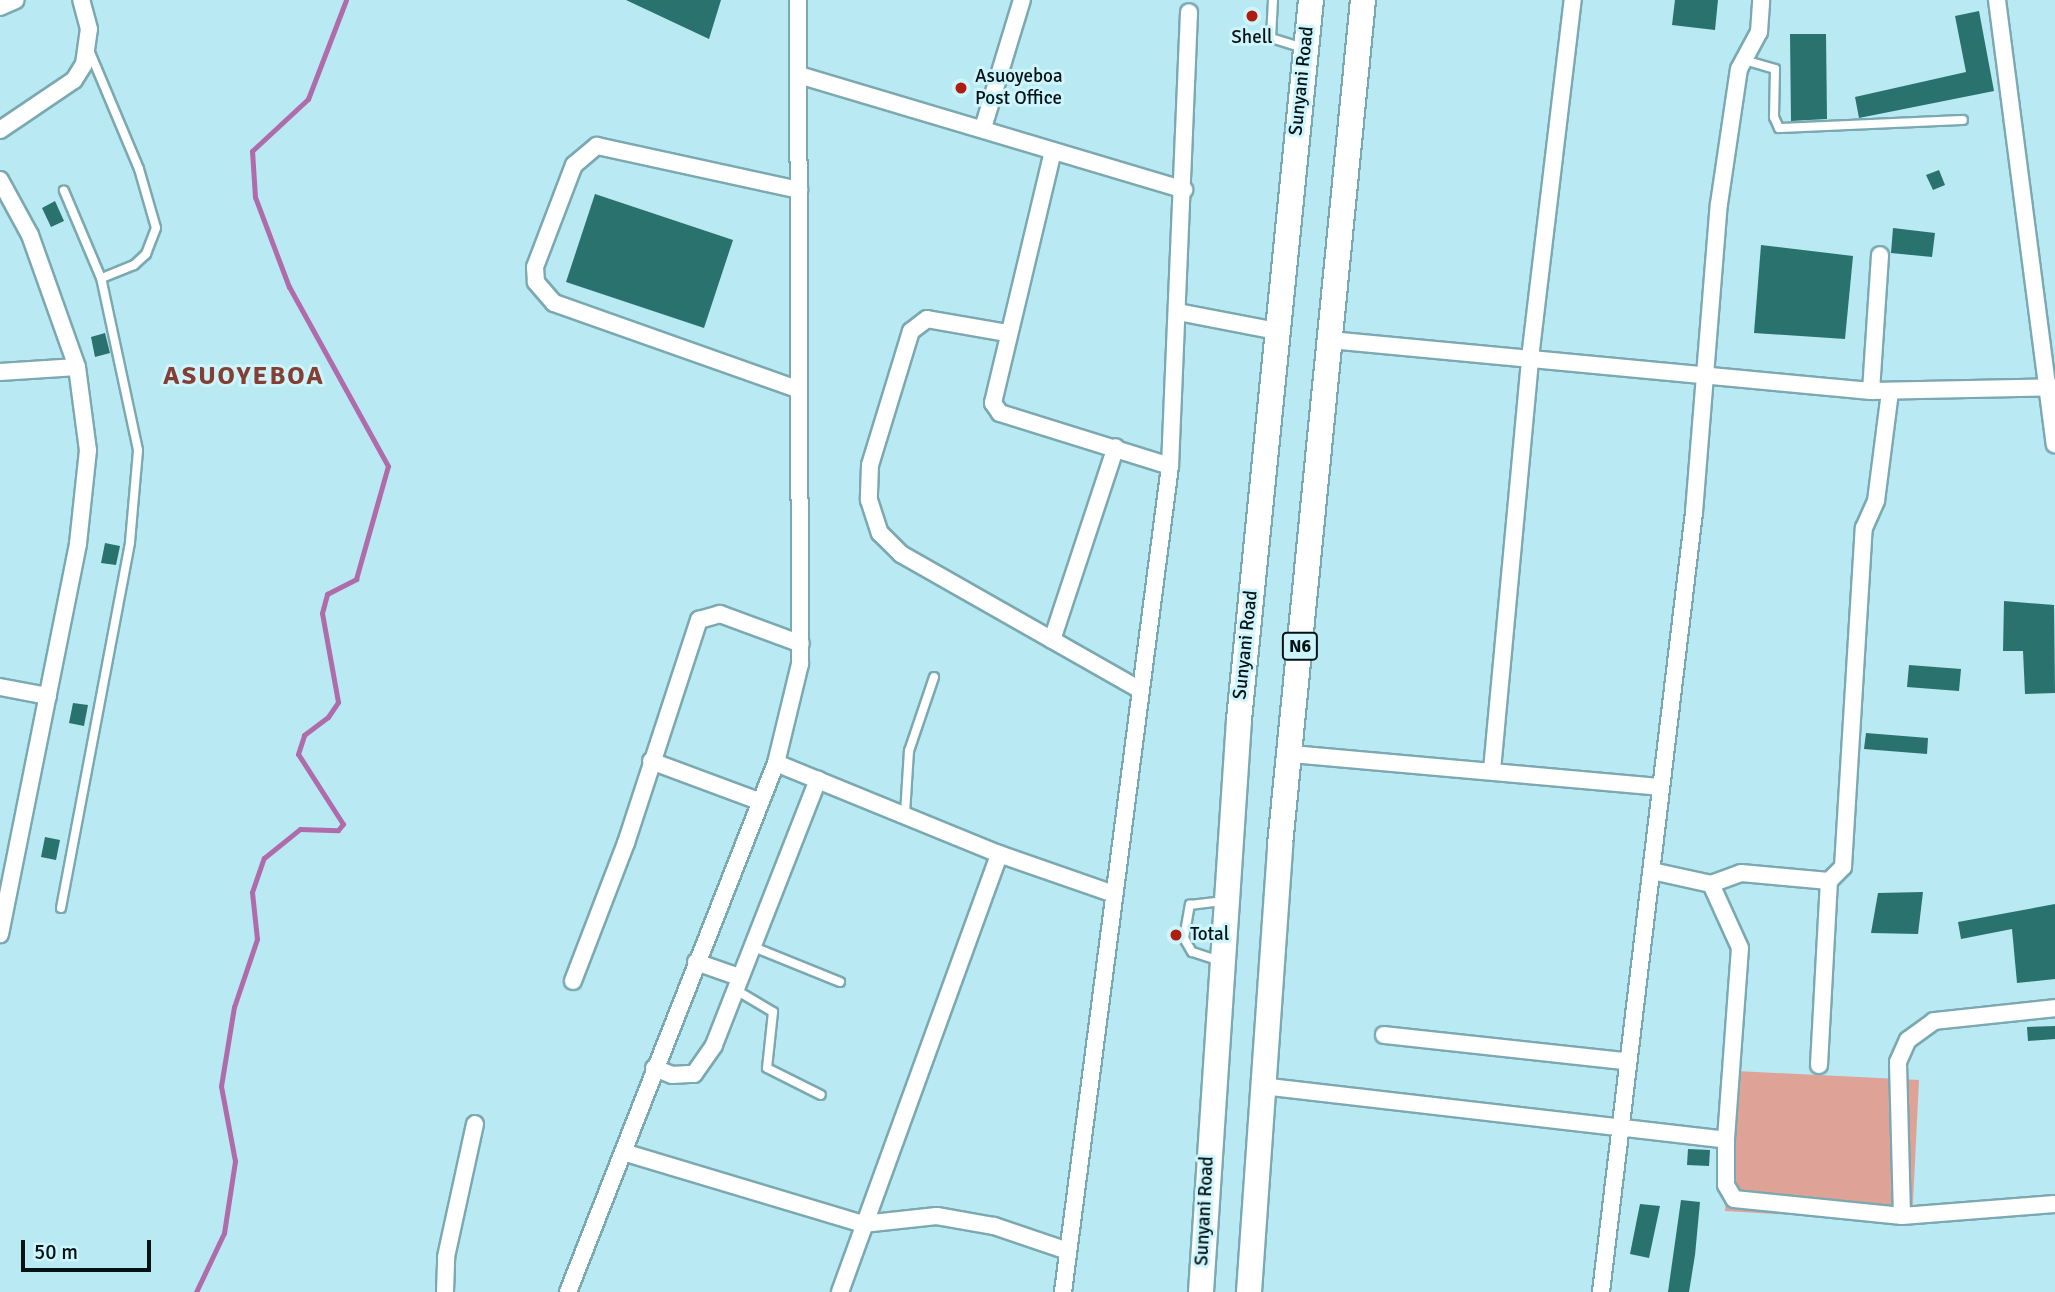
<!DOCTYPE html>
<html>
<head>
<meta charset="utf-8">
<style>
	body { margin:0 }
	#map { position:relative; width:2055px; height:1292px; overflow:hidden; background:#b9e9f2; font-family:Signika,sans-serif }
	div>[style] { position:absolute }
	[style*='--x'] { left:calc(var(--x)*1px); top:calc(var(--y)*1px); width:calc(var(--w)*1px); rotate:calc(var(--a)*1deg) }
	.green>* { inset:0; background:#dfa297 }
	.stream>* { height:5px; margin:-2.5px; padding:0 2.5px; transform-origin:2.5px; border-radius:2.5px; background:#b06caa }
	.building>* { inset:0; background:#2a726e }
	.roads { filter:drop-shadow(2px 0 #7ba9b1) drop-shadow(-2px 0 #7ba9b1) drop-shadow(0 2px #7ba9b1) drop-shadow(0 -2px #7ba9b1) }
	.lane>* { height:8px; margin:-4px; padding:0 4px; transform-origin:4px; border-radius:4px; background:#fff }
	.street>* { height:16px; margin:-8px; padding:0 8px; transform-origin:8px; border-radius:8px; background:#fff }
	.primary>* { height:24px; margin:-12px; padding:0 12px; transform-origin:12px; border-radius:12px; background:#fff }
	.dots>* { width:19px; height:19px; translate:-50% -50%; box-sizing:border-box; border:4px solid #cff5fc; border-radius:50% }
	span { translate:-50% -50%; white-space:nowrap; text-align:center; line-height:1.15; -webkit-text-stroke:6px #cff5fc; paint-order:stroke }
	.shield-label span { padding:2px 5px; background:#cff5fc; border:2px solid; border-radius:5px; -webkit-text-stroke-width:0 }
	.shield-label { font-size:18px; color:#021316; font-weight:700 }
	.poi-label { font-size:19px; color:#021316 }
	.left { translate:0 -50%; text-align:left }
	.street-label { font-size:19px; color:#021316 }
	.district-label { font-size:26px; color:#843e33; font-weight:700; letter-spacing:2px }
	.scale { position:absolute; left:21px; top:1240px; width:130px; height:32px; box-sizing:border-box; border:4px solid #021316; border-top:0; padding-left:9px; font-size:21px; line-height:24px; white-space:nowrap; color:#021316; -webkit-text-stroke:5px #cff5fc; paint-order:stroke }
</style>
</head>
<body>
<div id="map">
	<div class="green">
		<div style="clip-path:polygon(1737px 1071px,1919px 1080px,1912px 1222px,1725px 1211px)"></div>
	</div>
	<div class="stream">
		<div style="--x:196;--y:1292;--w:65;--a:-64.6"></div>
		<div style="--x:224;--y:1233;--w:73;--a:-81.3"></div>
		<div style="--x:235;--y:1161;--w:76;--a:-100.6"></div>
		<div style="--x:221;--y:1086;--w:80;--a:-80.7"></div>
		<div style="--x:234;--y:1007;--w:72;--a:-71.3"></div>
		<div style="--x:257;--y:939;--w:47;--a:-96.1"></div>
		<div style="--x:252;--y:892;--w:36;--a:-71"></div>
		<div style="--x:264;--y:858;--w:46;--a:-38.9"></div>
		<div style="--x:300;--y:829;--w:38;--a:2"></div>
		<div style="--x:338;--y:830;--w:8;--a:-50"></div>
		<div style="--x:343;--y:824;--w:83;--a:-122.7"></div>
		<div style="--x:298;--y:754;--w:20;--a:-72"></div>
		<div style="--x:304;--y:735;--w:30;--a:-37"></div>
		<div style="--x:328;--y:717;--w:18;--a:-56"></div>
		<div style="--x:338;--y:702;--w:90;--a:-100.2"></div>
		<div style="--x:322;--y:613;--w:20;--a:-75"></div>
		<div style="--x:327;--y:594;--w:33;--a:-27"></div>
		<div style="--x:356;--y:579;--w:117;--a:-74.2"></div>
		<div style="--x:388;--y:466;--w:205;--a:-118.9"></div>
		<div style="--x:289;--y:287;--w:96;--a:-110.7"></div>
		<div style="--x:255;--y:197;--w:46;--a:-93.7"></div>
		<div style="--x:252;--y:151;--w:76;--a:-42.9"></div>
		<div style="--x:308;--y:99;--w:106;--a:-69"></div>
	</div>
	<div class="building">
		<div style="clip-path:polygon(626px 0,721px 0,709px 39px)"></div>
		<div style="clip-path:polygon(1675px 0,1718px 0,1715px 30px,1672px 25px)"></div>
		<div style="clip-path:polygon(1979px 11px,1994px 91px,1859px 118px,1855px 97px,1966px 72px,1955px 16px)"></div>
		<div style="clip-path:polygon(1790px 34px,1826px 34px,1827px 119px,1791px 121px)"></div>
		<div style="clip-path:polygon(1939px 170px,1945px 185px,1933px 190px,1926px 175px)"></div>
		<div style="clip-path:polygon(595px 194px,733px 240px,704px 328px,566px 282px)"></div>
		<div style="clip-path:polygon(55px 201px,64px 221px,51px 227px,42px 208px)"></div>
		<div style="clip-path:polygon(1893px 228px,1935px 233px,1932px 257px,1891px 253px)"></div>
		<div style="clip-path:polygon(1761px 245px,1853px 256px,1845px 339px,1754px 333px)"></div>
		<div style="clip-path:polygon(105px 333px,110px 353px,95px 357px,91px 337px)"></div>
		<div style="clip-path:polygon(105px 543px,120px 546px,116px 565px,101px 563px)"></div>
		<div style="clip-path:polygon(2004px 601px,2054px 605px,2055px 693px,2025px 694px,2023px 651px,2003px 651px)"></div>
		<div style="clip-path:polygon(1909px 665px,1961px 669px,1959px 691px,1907px 687px)"></div>
		<div style="clip-path:polygon(73px 703px,88px 705px,84px 726px,69px 723px)"></div>
		<div style="clip-path:polygon(1866px 733px,1928px 738px,1927px 754px,1864px 749px)"></div>
		<div style="clip-path:polygon(45px 837px,60px 840px,56px 860px,41px 857px)"></div>
		<div style="clip-path:polygon(1923px 892px,1918px 934px,1871px 933px,1878px 893px)"></div>
		<div style="clip-path:polygon(2055px 904px,2055px 979px,2017px 983px,2012px 929px,1961px 939px,1958px 922px)"></div>
		<div style="clip-path:polygon(2055px 1026px,2055px 1039px,2028px 1041px,2027px 1027px)"></div>
		<div style="clip-path:polygon(1688px 1149px,1710px 1150px,1709px 1166px,1687px 1165px)"></div>
		<div style="clip-path:polygon(1681px 1200px,1700px 1202px,1695px 1255px,1689px 1292px,1668px 1292px)"></div>
		<div style="clip-path:polygon(1640px 1204px,1660px 1206px,1649px 1258px,1630px 1254px)"></div>
	</div>
	<div class="roads">
		<div class="lane">
			<div style="--x:1273;--y:0;--w:38;--a:93"></div>
			<div style="--x:1271;--y:38;--w:31;--a:17"></div>
			<div style="--x:89;--y:50;--w:129;--a:67.2"></div>
			<div style="--x:139;--y:169;--w:61;--a:73.9"></div>
			<div style="--x:156;--y:228;--w:28;--a:111"></div>
			<div style="--x:146;--y:254;--w:16;--a:137"></div>
			<div style="--x:134;--y:265;--w:35;--a:158"></div>
			<div style="--x:1744;--y:60;--w:32;--a:16"></div>
			<div style="--x:1775;--y:69;--w:48;--a:91.2"></div>
			<div style="--x:1774;--y:117;--w:12;--a:66"></div>
			<div style="--x:1779;--y:128;--w:184;--a:-2.5"></div>
			<div style="--x:905;--y:814;--w:63;--a:-86.4"></div>
			<div style="--x:909;--y:751;--w:78;--a:-71.3"></div>
			<div style="--x:61;--y:908;--w:372;--a:-79.3"></div>
			<div style="--x:130;--y:542;--w:92;--a:-85"></div>
			<div style="--x:138;--y:450;--w:176;--a:-102.1"></div>
			<div style="--x:101;--y:278;--w:95;--a:-113"></div>
			<div style="--x:751;--y:946;--w:96;--a:22"></div>
			<div style="--x:1220;--y:961;--w:29;--a:-162"></div>
			<div style="--x:1192;--y:952;--w:16;--a:-120"></div>
			<div style="--x:1184;--y:938;--w:34;--a:-80"></div>
			<div style="--x:1190;--y:905;--w:32;--a:-7"></div>
			<div style="--x:736;--y:990;--w:43;--a:30.7"></div>
			<div style="--x:773;--y:1012;--w:56;--a:96.1"></div>
			<div style="--x:767;--y:1068;--w:60;--a:26.6"></div>
		</div>
		<div class="street">
			<div style="--x:1997;--y:0;--w:448;--a:82.6"></div>
			<div style="--x:0;--y:7;--w:17;--a:-24"></div>
			<div style="--x:799;--y:75;--w:402;--a:16.6"></div>
			<div style="--x:983;--y:128;--w:134;--a:-73.1"></div>
			<div style="--x:0;--y:130;--w:89;--a:-34"></div>
			<div style="--x:74;--y:80;--w:19;--a:-58"></div>
			<div style="--x:84;--y:64;--w:35;--a:-82"></div>
			<div style="--x:89;--y:29;--w:30;--a:-105"></div>
			<div style="--x:1053;--y:151;--w:259;--a:103.4"></div>
			<div style="--x:993;--y:403;--w:12;--a:55"></div>
			<div style="--x:1000;--y:413;--w:178;--a:17.3"></div>
			<div style="--x:0;--y:180;--w:63;--a:61.4"></div>
			<div style="--x:30;--y:235;--w:140;--a:70.4"></div>
			<div style="--x:77;--y:367;--w:84;--a:82.5"></div>
			<div style="--x:88;--y:450;--w:95;--a:96.1"></div>
			<div style="--x:78;--y:544;--w:398;--a:101.3"></div>
			<div style="--x:1178;--y:312;--w:101;--a:10.9"></div>
			<div style="--x:1007;--y:333;--w:81;--a:-170.1"></div>
			<div style="--x:927;--y:319;--w:20;--a:143"></div>
			<div style="--x:911;--y:331;--w:140;--a:107"></div>
			<div style="--x:870;--y:465;--w:35;--a:92"></div>
			<div style="--x:869;--y:500;--w:35;--a:72"></div>
			<div style="--x:880;--y:533;--w:30;--a:45"></div>
			<div style="--x:901;--y:554;--w:275;--a:29.6"></div>
			<div style="--x:1330;--y:340;--w:543;--a:5.39"></div>
			<div style="--x:1871;--y:391;--w:184;--a:-1.2"></div>
			<div style="--x:0;--y:372;--w:77;--a:-3.7"></div>
			<div style="--x:797;--y:389;--w:258;--a:-160.5"></div>
			<div style="--x:554;--y:303;--w:28;--a:-131"></div>
			<div style="--x:536;--y:282;--w:15;--a:-94"></div>
			<div style="--x:535;--y:267;--w:109;--a:-69.1"></div>
			<div style="--x:574;--y:165;--w:30;--a:-40"></div>
			<div style="--x:597;--y:146;--w:207;--a:12.3"></div>
			<div style="--x:1871;--y:391;--w:136;--a:-86.2"></div>
			<div style="--x:1052;--y:640;--w:203;--a:-71.7"></div>
			<div style="--x:0;--y:687;--w:49;--a:10.6"></div>
			<div style="--x:1291;--y:754;--w:370;--a:5.1"></div>
			<div style="--x:651;--y:761;--w:117;--a:20.4"></div>
			<div style="--x:776;--y:763;--w:241;--a:22.2"></div>
			<div style="--x:999;--y:854;--w:122;--a:19.2"></div>
			<div style="--x:1492;--y:770;--w:414;--a:-84.7"></div>
			<div style="--x:1530;--y:358;--w:361;--a:-83.2"></div>
			<div style="--x:1652;--y:871;--w:60;--a:12.4"></div>
			<div style="--x:1711;--y:884;--w:70;--a:65.6"></div>
			<div style="--x:1740;--y:948;--w:193;--a:94.2"></div>
			<div style="--x:1726;--y:1140;--w:45;--a:90"></div>
			<div style="--x:1726;--y:1185;--w:16;--a:60"></div>
			<div style="--x:1734;--y:1199;--w:169;--a:5.8"></div>
			<div style="--x:1902;--y:1216;--w:153;--a:-4.5"></div>
			<div style="--x:1711;--y:884;--w:32;--a:-20"></div>
			<div style="--x:1741;--y:873;--w:88;--a:5.2"></div>
			<div style="--x:1829;--y:881;--w:20;--a:-45"></div>
			<div style="--x:1843;--y:867;--w:340;--a:-86.5"></div>
			<div style="--x:1864;--y:528;--w:30;--a:-66"></div>
			<div style="--x:1876;--y:501;--w:111;--a:-82.7"></div>
			<div style="--x:696;--y:962;--w:46;--a:19.2"></div>
			<div style="--x:573;--y:981;--w:148;--a:-69"></div>
			<div style="--x:626;--y:843;--w:235;--a:-71.9"></div>
			<div style="--x:699;--y:620;--w:22;--a:-16"></div>
			<div style="--x:720;--y:614;--w:86;--a:20.3"></div>
			<div style="--x:1384;--y:1035;--w:242;--a:6.2"></div>
			<div style="--x:1819;--y:1065;--w:184;--a:-86.9"></div>
			<div style="--x:654;--y:1068;--w:19;--a:21"></div>
			<div style="--x:672;--y:1075;--w:22;--a:-3"></div>
			<div style="--x:694;--y:1074;--w:35;--a:-55"></div>
			<div style="--x:714;--y:1045;--w:285;--a:-68.6"></div>
			<div style="--x:1262;--y:1086;--w:467;--a:6.6"></div>
			<div style="--x:623;--y:1152;--w:251;--a:16.7"></div>
			<div style="--x:863;--y:1224;--w:74;--a:-6.2"></div>
			<div style="--x:937;--y:1216;--w:58;--a:10"></div>
			<div style="--x:994;--y:1226;--w:78;--a:18.7"></div>
			<div style="--x:1902;--y:1216;--w:154;--a:-91.5"></div>
			<div style="--x:1898;--y:1062;--w:24;--a:-66"></div>
			<div style="--x:1908;--y:1040;--w:32;--a:-36"></div>
			<div style="--x:1934;--y:1021;--w:122;--a:-6.1"></div>
			<div style="--x:445;--y:1292;--w:35;--a:-88"></div>
			<div style="--x:446;--y:1257;--w:136;--a:-77.7"></div>
			<div style="--x:568;--y:1292;--w:568;--a:-68.54"></div>
			<div style="--x:776;--y:763;--w:102;--a:-76.4"></div>
			<div style="--x:800;--y:664;--w:664;--a:-90.17"></div>
			<div style="--x:840;--y:1292;--w:466;--a:-70"></div>
			<div style="--x:1063;--y:1292;--w:833;--a:-82.62"></div>
			<div style="--x:1170;--y:466;--w:454;--a:-87.6"></div>
			<div style="--x:1601;--y:1292;--w:786;--a:-83.2"></div>
			<div style="--x:1694;--y:512;--w:309;--a:-85.4"></div>
			<div style="--x:1719;--y:204;--w:136;--a:-81.6"></div>
			<div style="--x:1739;--y:69;--w:42;--a:-61.6"></div>
			<div style="--x:1759;--y:32;--w:32;--a:-86"></div>
		</div>
		<div class="primary">
			<div style="--x:1201;--y:1292;--w:573;--a:-86.2"></div>
			<div style="--x:1239;--y:720;--w:724;--a:-84.29"></div>
			<div style="--x:1249;--y:1292;--w:448;--a:-86"></div>
			<div style="--x:1280;--y:845;--w:849;--a:-84.39"></div>
		</div>
	</div>
	<div class="dots">
		<div style="left:1252px;top:16px;background:#ad1e10"></div>
		<div style="left:961px;top:88px;background:#ad1e10"></div>
		<div style="left:1176px;top:935px;background:#ad1e10"></div>
	</div>
	<div class="shield-label">
		<span style="left:1300px;top:646px">N6</span>
	</div>
	<div class="poi-label">
		<span style="left:1252px;top:38px">Shell</span>
		<span class="left" style="left:975px;top:88px">Asuoyeboa<br>Post Office</span>
		<span class="left" style="left:1190px;top:935px">Total</span>
	</div>
	<div class="street-label">
		<span style="left:1302px;top:81px;rotate:-84deg">Sunyani Road</span>
		<span style="left:1246px;top:645px;rotate:-84deg">Sunyani Road</span>
		<span style="left:1205px;top:1211px;rotate:-87deg">Sunyani Road</span>
	</div>
	<div class="district-label">
		<span style="left:244px;top:377px">ASUOYEBOA</span>
	</div>
	<div class="scale">50 m</div>
</div>
</body>
</html>
